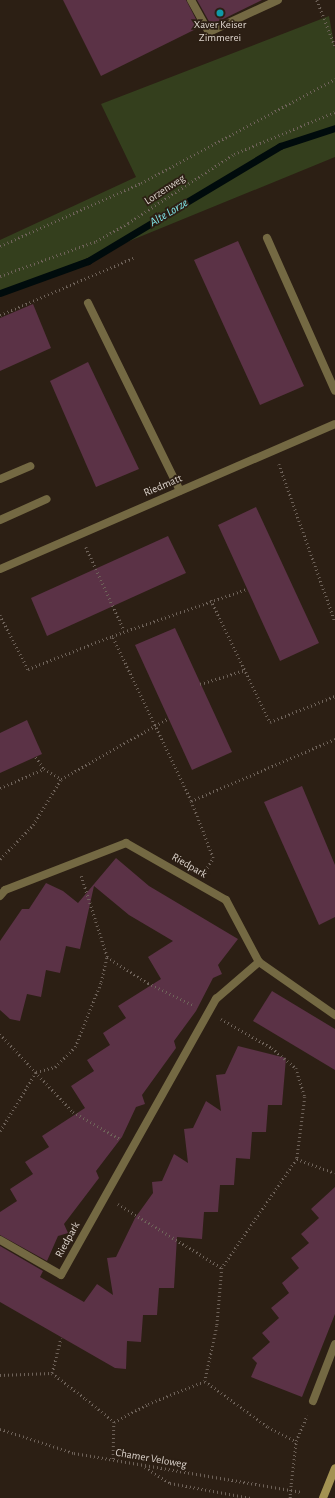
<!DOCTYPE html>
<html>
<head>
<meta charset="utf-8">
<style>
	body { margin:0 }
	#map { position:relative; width:335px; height:1498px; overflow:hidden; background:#2c1f14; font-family:"Alegreya Sans",sans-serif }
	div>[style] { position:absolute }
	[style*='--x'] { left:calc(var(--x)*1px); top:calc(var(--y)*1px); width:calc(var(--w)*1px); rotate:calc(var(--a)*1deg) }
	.green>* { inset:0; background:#343f1d }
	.stream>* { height:7px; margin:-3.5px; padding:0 3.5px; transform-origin:3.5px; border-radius:3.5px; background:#000b0c }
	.building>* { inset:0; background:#5b3246 }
	.path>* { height:2.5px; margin-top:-1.25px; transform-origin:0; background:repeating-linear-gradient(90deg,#6e6259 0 1px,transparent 0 4px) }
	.lane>* { height:8px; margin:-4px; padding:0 4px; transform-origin:4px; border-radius:4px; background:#746943 }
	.street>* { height:8px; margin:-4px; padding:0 4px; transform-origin:4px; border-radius:4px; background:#746943 }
	.secondary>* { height:8px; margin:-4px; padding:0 4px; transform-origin:4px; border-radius:4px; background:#a39252 }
	.path-bridge>* { height:2.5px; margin-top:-1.25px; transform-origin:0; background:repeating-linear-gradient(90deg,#6e6259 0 1px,transparent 0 4px) }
	.dots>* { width:11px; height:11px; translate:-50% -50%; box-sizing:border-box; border:2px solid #2c1f14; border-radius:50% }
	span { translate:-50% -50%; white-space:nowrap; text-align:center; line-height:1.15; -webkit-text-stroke:3.5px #2c1f14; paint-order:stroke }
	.poi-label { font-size:11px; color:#dfd6cf }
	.street-label { font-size:11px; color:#dfd6cf }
	.water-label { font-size:12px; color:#80e6ea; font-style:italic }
</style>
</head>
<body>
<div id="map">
	<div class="green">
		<div style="clip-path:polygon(329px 16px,335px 49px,335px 157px,0 294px,0 240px,136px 177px,101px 104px)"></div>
	</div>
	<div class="stream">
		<div style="--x:0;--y:293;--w:94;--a:-20"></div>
		<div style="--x:88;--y:261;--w:224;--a:-30.9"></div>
		<div style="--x:280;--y:146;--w:58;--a:-18.1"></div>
	</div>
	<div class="building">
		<div style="clip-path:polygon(63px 0,186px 0,200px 27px,101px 76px)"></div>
		<div style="clip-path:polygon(197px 0,262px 0,211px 25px)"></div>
		<div style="clip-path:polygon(238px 241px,304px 386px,260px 405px,194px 260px)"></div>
		<div style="clip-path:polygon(33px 304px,51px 348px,0 371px,0 318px)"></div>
		<div style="clip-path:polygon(88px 362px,139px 469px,96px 487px,50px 381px)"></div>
		<div style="clip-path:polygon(256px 507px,319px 643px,280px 661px,218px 525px)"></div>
		<div style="clip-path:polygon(168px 536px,186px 573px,47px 636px,31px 598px)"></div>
		<div style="clip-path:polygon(175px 628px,232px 752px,192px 770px,135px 645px)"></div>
		<div style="clip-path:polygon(27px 720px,42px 754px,0 773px,0 733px)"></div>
		<div style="clip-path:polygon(302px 786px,335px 865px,335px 917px,319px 925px,264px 802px)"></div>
		<div style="clip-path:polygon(116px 858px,149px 886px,238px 939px,218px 965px,222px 974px,213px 978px,196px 1011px,174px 1041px,176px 1048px,142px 1095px,145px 1104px,136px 1107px,122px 1137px,96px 1171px,99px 1178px,64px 1224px,68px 1233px,58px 1236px,47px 1261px,0 1235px,0 1212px,17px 1201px,10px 1189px,33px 1174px,25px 1162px,49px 1147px,42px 1136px,85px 1108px,71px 1086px,94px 1071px,87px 1060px,110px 1045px,103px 1033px,126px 1018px,118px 1006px,161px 979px,148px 957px,173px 941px,129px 915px,94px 886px,80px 949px,66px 946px,60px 973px,46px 970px,41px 997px,27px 994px,20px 1021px,10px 1019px,0 1010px,0 941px,22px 909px,29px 909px,46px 883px,63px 891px,78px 903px)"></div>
		<div style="clip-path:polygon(272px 991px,335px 1029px,335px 1070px,253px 1021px)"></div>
		<div style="clip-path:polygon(238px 1046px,286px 1058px,282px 1105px,268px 1105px,266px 1132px,252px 1132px,250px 1159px,236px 1158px,234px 1185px,220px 1185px,218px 1212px,204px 1212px,202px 1239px,177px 1237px,174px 1288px,159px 1288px,157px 1315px,143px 1315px,141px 1342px,127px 1341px,126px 1369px,115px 1368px,0 1302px,0 1246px,43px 1271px,40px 1277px,84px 1302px,97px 1284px,113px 1295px,107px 1258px,116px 1257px,135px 1218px,153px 1193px,152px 1182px,162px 1181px,174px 1154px,188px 1163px,184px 1129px,193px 1128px,206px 1101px,221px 1111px,216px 1075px,225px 1074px)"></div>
		<div style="clip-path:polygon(335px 1187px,335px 1314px,302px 1397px,251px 1377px,257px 1363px,252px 1358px,270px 1342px,262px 1333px,279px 1318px,271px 1308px,289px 1293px,282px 1283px,299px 1268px,291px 1258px,309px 1243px,301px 1234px,319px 1218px,311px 1209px)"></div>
	</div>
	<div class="path">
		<div style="--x:317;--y:0;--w:49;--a:68.6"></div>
		<div style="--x:0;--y:246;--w:154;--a:-24.1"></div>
		<div style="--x:141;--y:183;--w:220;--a:-28.2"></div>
		<div style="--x:0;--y:276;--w:102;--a:-20"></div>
		<div style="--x:96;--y:241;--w:37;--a:-29"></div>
		<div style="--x:128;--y:223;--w:126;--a:-33.1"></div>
		<div style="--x:234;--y:154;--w:109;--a:-22.6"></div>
		<div style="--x:0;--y:315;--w:145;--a:-23.2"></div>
		<div style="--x:279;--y:464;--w:167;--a:70.4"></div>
		<div style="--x:86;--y:547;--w:91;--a:65.4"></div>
		<div style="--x:211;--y:600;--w:136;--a:64.2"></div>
		<div style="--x:270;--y:722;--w:70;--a:-21.8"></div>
		<div style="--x:0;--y:615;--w:61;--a:62.6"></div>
		<div style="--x:28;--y:669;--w:90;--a:-21.4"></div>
		<div style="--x:200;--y:684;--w:47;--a:-17.3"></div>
		<div style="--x:36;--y:757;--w:14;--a:56"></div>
		<div style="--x:44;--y:769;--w:20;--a:30"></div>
		<div style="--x:0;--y:788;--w:48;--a:-23.4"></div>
		<div style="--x:191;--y:801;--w:157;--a:-23.3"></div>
		<div style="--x:0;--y:859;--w:47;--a:-45.9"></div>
		<div style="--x:33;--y:825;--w:54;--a:-58.7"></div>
		<div style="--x:61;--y:779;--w:124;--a:-29.5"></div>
		<div style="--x:205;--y:871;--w:15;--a:-58"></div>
		<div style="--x:213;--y:858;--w:61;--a:-111.1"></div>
		<div style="--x:191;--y:801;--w:183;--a:-115.6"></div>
		<div style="--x:112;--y:636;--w:143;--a:-19.2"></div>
		<div style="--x:107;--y:957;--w:49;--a:32.4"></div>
		<div style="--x:148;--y:983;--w:52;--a:26.1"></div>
		<div style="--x:221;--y:1019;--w:59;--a:29.6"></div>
		<div style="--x:272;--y:1048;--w:31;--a:40"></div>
		<div style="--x:296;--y:1068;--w:30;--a:73"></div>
		<div style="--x:305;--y:1097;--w:63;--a:97.4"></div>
		<div style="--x:297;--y:1159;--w:132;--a:124.5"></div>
		<div style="--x:222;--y:1268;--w:58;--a:94.9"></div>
		<div style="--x:217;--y:1326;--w:56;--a:102.3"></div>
		<div style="--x:205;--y:1381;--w:78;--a:36.1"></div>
		<div style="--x:268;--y:1427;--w:31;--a:27"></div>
		<div style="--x:0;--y:1034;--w:107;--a:46.9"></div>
		<div style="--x:73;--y:1112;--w:54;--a:29.9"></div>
		<div style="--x:0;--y:1131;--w:69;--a:-58.6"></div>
		<div style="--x:36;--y:1072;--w:20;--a:-15"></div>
		<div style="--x:55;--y:1067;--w:28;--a:-45"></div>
		<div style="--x:75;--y:1047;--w:70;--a:-68.2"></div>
		<div style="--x:101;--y:982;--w:26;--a:-77"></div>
		<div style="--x:107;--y:957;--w:85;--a:-107.8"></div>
		<div style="--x:297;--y:1159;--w:40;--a:20.2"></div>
		<div style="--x:118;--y:1204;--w:122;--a:31.6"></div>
		<div style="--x:52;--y:1373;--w:36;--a:-76"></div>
		<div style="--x:0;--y:1375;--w:52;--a:-2.2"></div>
		<div style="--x:52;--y:1373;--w:43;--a:37.4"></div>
		<div style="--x:86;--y:1399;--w:36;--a:39"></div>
		<div style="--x:114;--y:1422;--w:39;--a:91"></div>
		<div style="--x:114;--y:1422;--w:38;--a:-28"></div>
		<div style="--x:148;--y:1404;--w:61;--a:-22"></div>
		<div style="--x:0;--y:1429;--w:78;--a:18"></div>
		<div style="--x:74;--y:1453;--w:231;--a:9.7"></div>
		<div style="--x:145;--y:1467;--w:30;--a:33"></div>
		<div style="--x:170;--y:1483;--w:82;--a:10.5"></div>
		<div style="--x:291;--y:1484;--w:43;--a:-83.4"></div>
		<div style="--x:296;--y:1441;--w:28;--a:-67"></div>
		<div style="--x:290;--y:1498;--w:3;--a:-90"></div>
	</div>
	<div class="lane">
		<div style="--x:191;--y:0;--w:37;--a:61"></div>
		<div style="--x:209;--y:32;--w:76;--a:-24.9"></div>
		<div style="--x:267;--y:238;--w:167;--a:66"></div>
		<div style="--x:88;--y:303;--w:209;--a:63.9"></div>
		<div style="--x:0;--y:479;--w:33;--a:-23"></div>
		<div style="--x:0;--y:520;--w:51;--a:-24.1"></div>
		<div style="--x:0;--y:896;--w:8;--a:-50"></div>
		<div style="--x:5;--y:890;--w:130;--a:-21.2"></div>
		<div style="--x:126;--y:843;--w:115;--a:29.7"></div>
		<div style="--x:226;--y:900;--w:70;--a:62"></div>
		<div style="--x:259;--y:962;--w:93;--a:34.9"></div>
		<div style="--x:0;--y:1240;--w:70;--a:29.8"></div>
		<div style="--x:61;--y:1275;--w:317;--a:-60.7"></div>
		<div style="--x:216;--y:999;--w:57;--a:-40.7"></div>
		<div style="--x:313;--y:1401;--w:61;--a:-68.9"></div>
	</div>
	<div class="street">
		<div style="--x:0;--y:569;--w:365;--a:-23.4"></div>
	</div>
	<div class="secondary">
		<div style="--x:323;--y:1498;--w:32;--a:-68"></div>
	</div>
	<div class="path-bridge">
		<div style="--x:290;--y:1495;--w:11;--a:-85"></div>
	</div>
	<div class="dots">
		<div style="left:220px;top:13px;background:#0f9aa8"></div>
	</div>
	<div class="poi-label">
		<span style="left:220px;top:32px">Xaver Keiser<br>Zimmerei</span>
	</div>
	<div class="street-label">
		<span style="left:165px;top:190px;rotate:-33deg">Lorzenweg</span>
		<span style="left:163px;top:486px;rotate:-23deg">Riedmatt</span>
		<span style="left:189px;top:866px;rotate:30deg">Riedpark</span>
		<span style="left:68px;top:1240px;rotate:-61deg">Riedpark</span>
		<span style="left:151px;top:1459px;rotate:10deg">Chamer Veloweg</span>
	</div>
	<div class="water-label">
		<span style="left:169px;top:213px;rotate:-31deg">Alte Lorze</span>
	</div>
</div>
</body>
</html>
